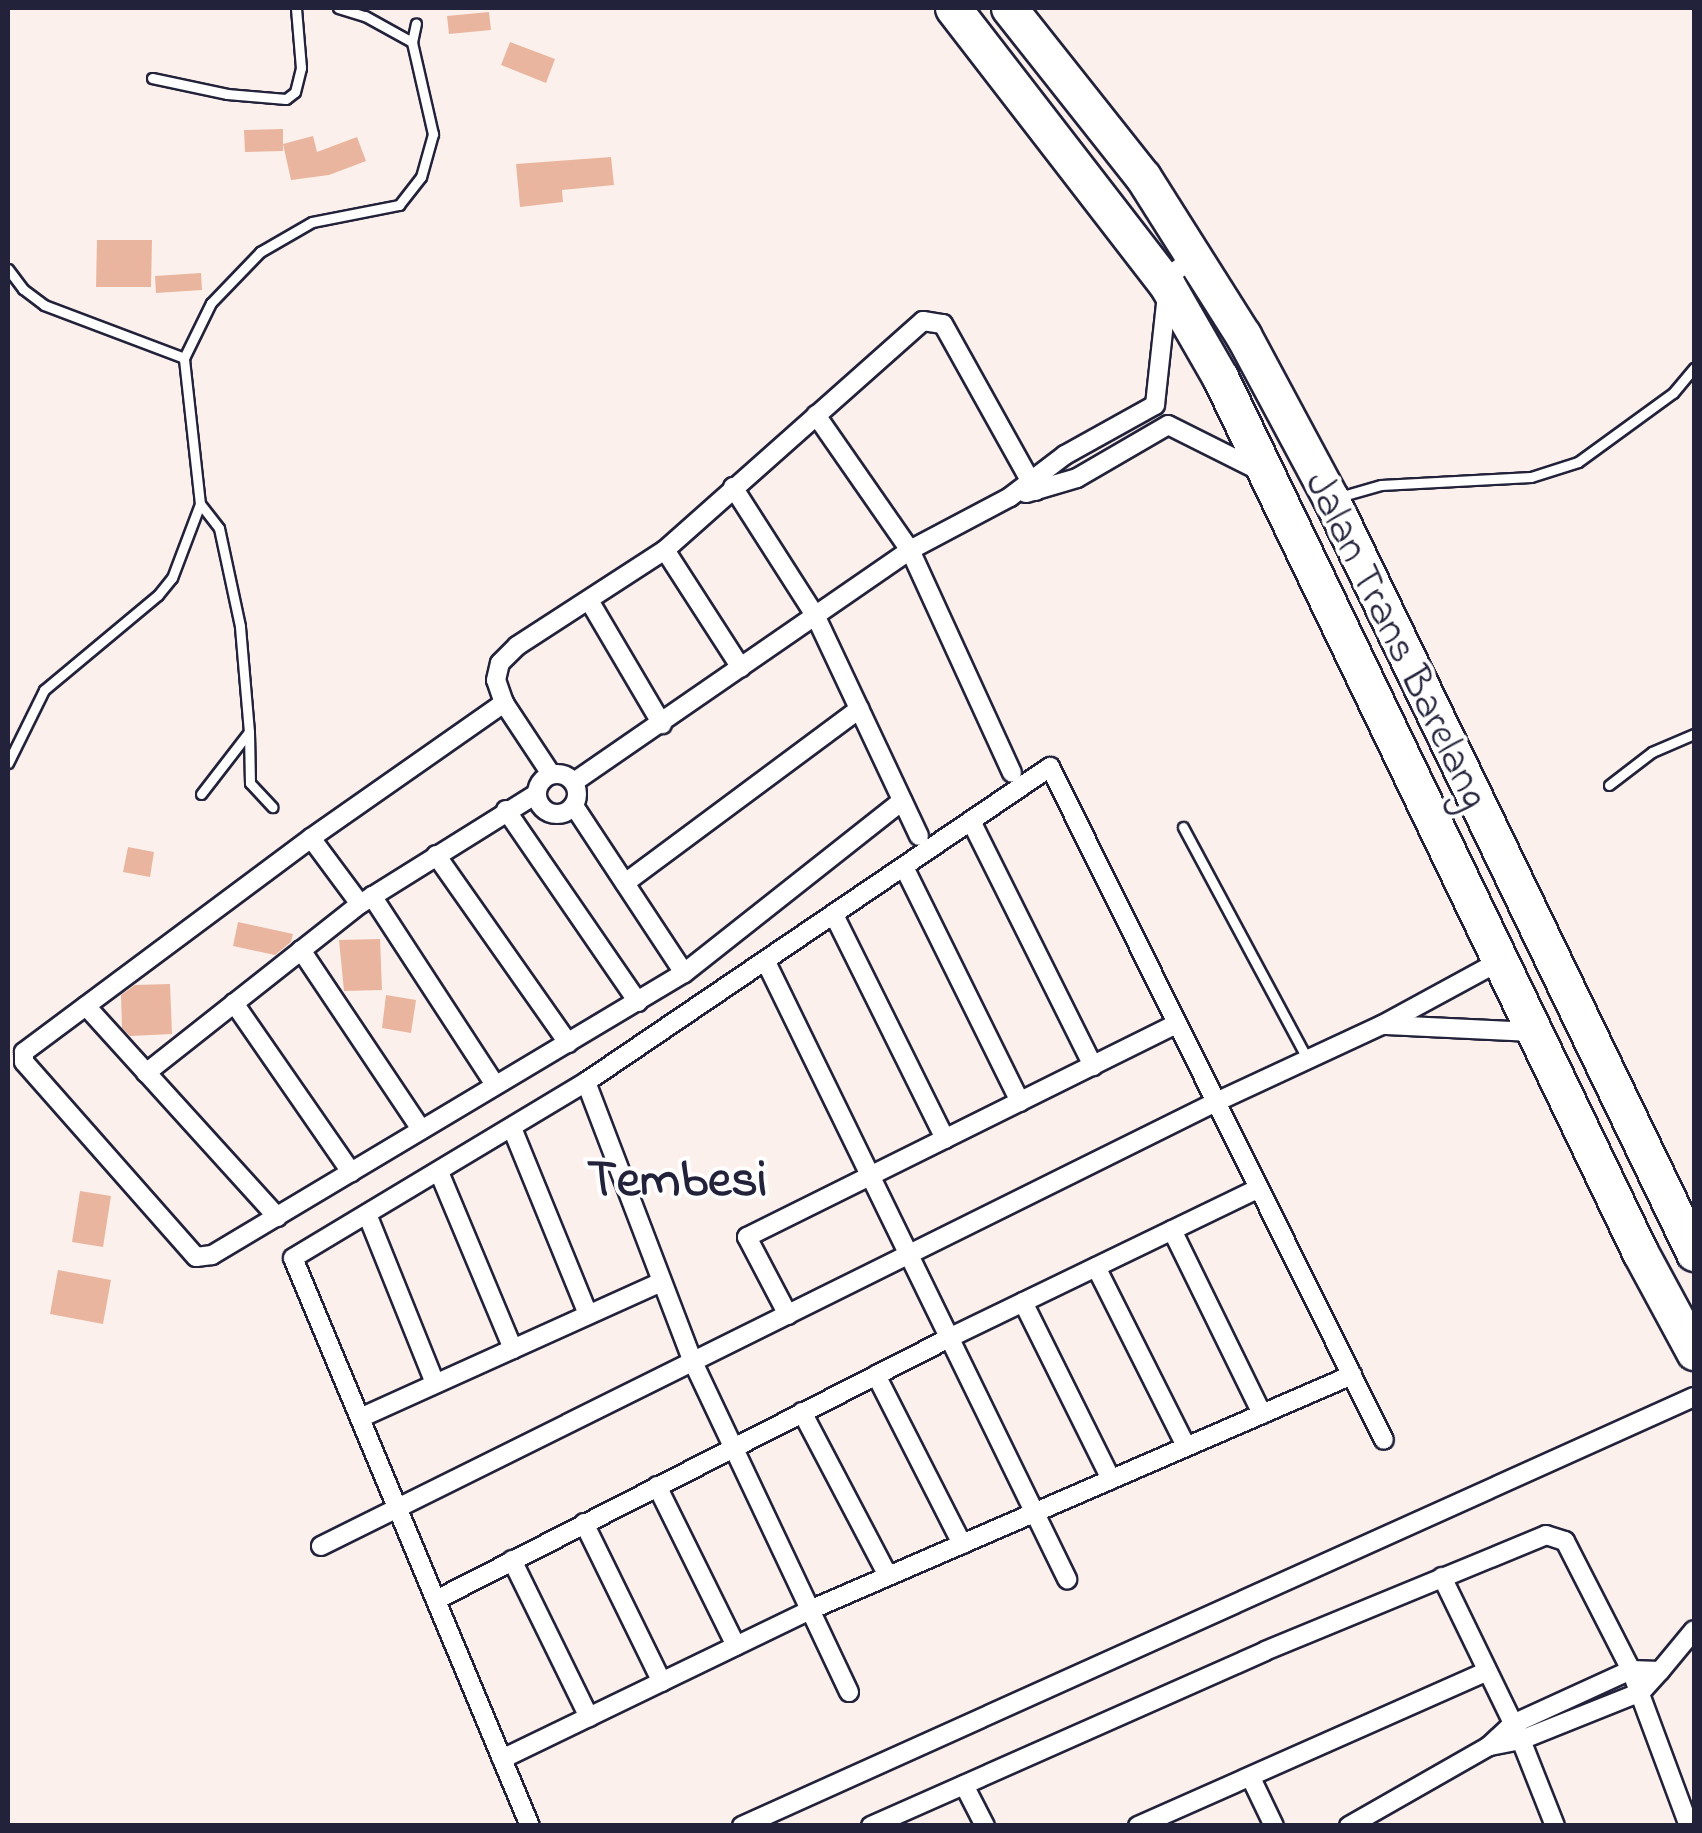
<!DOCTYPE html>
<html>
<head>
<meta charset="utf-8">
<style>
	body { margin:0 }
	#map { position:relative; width:1702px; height:1833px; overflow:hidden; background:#fbf0ec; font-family:"Indie Flower",sans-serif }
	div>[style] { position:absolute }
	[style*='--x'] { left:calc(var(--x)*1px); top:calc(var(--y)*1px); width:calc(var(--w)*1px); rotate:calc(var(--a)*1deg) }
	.building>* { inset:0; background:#eab59e }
	.roads { filter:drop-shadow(2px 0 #22223b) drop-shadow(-2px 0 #22223b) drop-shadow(0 2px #22223b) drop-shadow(0 -2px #22223b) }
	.lane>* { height:9px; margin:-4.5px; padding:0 4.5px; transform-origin:4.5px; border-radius:4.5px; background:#fff }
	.street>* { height:18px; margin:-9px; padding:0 9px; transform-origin:9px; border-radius:9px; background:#fff }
	.street>.ring { margin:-9px; padding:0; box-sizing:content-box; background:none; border:18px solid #fff; border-radius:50% }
	.highway>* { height:35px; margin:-17.5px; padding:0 17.5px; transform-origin:17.5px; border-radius:17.5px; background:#fff }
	span { translate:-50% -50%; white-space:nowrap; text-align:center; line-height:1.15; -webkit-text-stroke:8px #fff; paint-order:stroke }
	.street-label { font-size:42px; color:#22223b }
	.district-label { font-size:52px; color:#22223b; font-weight:700 }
	.frame { position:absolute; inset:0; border:10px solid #22223b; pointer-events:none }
</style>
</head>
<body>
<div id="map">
	<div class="building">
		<div style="clip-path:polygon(489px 12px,491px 30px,449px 34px,447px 16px)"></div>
		<div style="clip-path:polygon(510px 42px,555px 59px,546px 83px,501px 65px)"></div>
		<div style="clip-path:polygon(283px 129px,283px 151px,245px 152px,244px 130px)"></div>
		<div style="clip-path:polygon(313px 136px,317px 152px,357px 137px,366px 161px,329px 175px,291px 180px,283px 144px)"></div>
		<div style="clip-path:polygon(611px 157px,614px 185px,562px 190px,563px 202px,520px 207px,516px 164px)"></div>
		<div style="clip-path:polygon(97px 240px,152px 240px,151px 287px,96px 287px)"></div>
		<div style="clip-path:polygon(201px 273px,202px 290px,156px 293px,155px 276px)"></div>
		<div style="clip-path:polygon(128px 847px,154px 852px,150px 877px,123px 872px)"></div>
		<div style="clip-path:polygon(238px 922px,293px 934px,291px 942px,275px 955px,233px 946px)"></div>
		<div style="clip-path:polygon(380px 939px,382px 990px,344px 991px,339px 940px)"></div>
		<div style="clip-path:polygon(170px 984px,172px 1034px,130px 1036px,122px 1028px,121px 995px,135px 985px)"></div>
		<div style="clip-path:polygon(386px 995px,416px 1000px,411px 1033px,382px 1028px)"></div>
		<div style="clip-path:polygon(80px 1191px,111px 1196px,103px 1247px,72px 1242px)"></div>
		<div style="clip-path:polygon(58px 1270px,111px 1280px,103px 1324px,50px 1314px)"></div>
	</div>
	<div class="roads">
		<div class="lane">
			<div style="--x:338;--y:8;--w:28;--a:17"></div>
			<div style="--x:365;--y:16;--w:54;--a:29"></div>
			<div style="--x:412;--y:42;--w:19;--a:-78"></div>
			<div style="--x:152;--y:78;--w:77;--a:12"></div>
			<div style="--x:227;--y:94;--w:59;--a:4.8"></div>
			<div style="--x:286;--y:99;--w:11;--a:-38"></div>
			<div style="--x:295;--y:92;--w:25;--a:-76"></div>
			<div style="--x:301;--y:68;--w:60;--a:-94.8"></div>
			<div style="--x:8;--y:269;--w:25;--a:53"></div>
			<div style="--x:23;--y:289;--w:26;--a:37"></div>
			<div style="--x:44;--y:305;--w:150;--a:20.7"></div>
			<div style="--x:1339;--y:497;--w:44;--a:-15.9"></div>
			<div style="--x:1381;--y:485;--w:150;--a:-3.1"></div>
			<div style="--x:1531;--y:477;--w:49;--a:-17.7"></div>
			<div style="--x:1578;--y:462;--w:117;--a:-36"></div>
			<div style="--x:1673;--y:393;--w:33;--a:-50"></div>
			<div style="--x:249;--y:732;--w:51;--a:88.9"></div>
			<div style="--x:250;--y:783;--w:33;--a:47"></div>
			<div style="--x:8;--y:763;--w:81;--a:-63.7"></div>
			<div style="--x:44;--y:690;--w:148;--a:-39.8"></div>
			<div style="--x:158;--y:595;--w:22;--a:-51"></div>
			<div style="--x:172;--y:578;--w:79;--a:-69.3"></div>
			<div style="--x:1609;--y:785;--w:54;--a:-37.5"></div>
			<div style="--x:1652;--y:752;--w:46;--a:-23.2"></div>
			<div style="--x:201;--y:794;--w:78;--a:-52.3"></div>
			<div style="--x:249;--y:732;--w:106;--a:-94.9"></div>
			<div style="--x:240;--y:626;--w:100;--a:-102.1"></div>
			<div style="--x:219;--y:528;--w:31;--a:-128"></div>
			<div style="--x:200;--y:504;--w:147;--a:-96.3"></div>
			<div style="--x:184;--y:358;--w:61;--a:-63.9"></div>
			<div style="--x:211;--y:303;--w:71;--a:-46.1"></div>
			<div style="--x:260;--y:252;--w:60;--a:-30"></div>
			<div style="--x:312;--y:222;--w:89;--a:-11.1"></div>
			<div style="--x:399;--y:205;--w:36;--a:-52"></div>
			<div style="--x:421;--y:177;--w:45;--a:-74.4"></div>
			<div style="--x:433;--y:134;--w:94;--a:-102.9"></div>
			<div style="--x:1183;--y:827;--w:264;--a:61.8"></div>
		</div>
		<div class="street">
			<div style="--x:816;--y:415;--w:165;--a:55.2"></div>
			<div style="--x:910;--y:550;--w:245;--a:65.4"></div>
			<div style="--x:733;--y:487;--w:154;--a:57.4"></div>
			<div style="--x:816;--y:617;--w:242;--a:64.8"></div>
			<div style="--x:1026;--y:493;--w:53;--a:-16.4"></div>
			<div style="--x:1077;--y:478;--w:105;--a:-30.2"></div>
			<div style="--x:1168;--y:425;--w:105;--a:26.6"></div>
			<div style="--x:665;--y:550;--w:140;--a:57.2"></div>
			<div style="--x:590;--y:602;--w:142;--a:59.5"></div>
			<div style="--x:504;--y:703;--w:85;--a:56.5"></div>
			<div class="ring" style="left:537px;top:774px;width:22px;height:22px"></div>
			<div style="--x:574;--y:782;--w:408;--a:-34.6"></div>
			<div style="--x:910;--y:550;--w:113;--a:-27.9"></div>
			<div style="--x:1010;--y:497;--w:69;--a:-37.4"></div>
			<div style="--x:1065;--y:455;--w:103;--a:-29.1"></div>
			<div style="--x:1155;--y:405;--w:130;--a:-83.8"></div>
			<div style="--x:1169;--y:276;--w:34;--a:-37"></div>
			<div style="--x:902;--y:801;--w:278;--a:141.7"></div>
			<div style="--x:684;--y:973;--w:550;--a:149.14"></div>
			<div style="--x:212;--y:1255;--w:16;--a:173"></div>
			<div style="--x:196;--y:1257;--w:260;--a:-131.4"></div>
			<div style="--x:24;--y:1062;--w:10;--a:-90"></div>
			<div style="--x:24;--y:1052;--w:358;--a:-36.7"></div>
			<div style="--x:311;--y:838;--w:236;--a:-35"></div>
			<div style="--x:504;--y:703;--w:24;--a:-109"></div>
			<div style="--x:496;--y:680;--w:17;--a:-77"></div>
			<div style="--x:500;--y:663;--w:24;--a:-45"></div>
			<div style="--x:517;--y:646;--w:176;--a:-33"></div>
			<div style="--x:665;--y:550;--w:345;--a:-41.6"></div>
			<div style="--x:923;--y:321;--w:20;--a:9"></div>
			<div style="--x:943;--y:324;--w:191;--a:60.9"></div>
			<div style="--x:574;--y:806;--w:200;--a:56.6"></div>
			<div style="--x:506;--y:810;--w:233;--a:55.5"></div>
			<div style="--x:971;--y:821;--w:274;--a:63.5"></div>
			<div style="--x:311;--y:838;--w:82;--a:53.4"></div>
			<div style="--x:436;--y:855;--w:230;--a:54.9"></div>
			<div style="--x:904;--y:867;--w:262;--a:63.7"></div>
			<div style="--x:625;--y:883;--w:292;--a:-36.6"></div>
			<div style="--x:372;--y:896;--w:225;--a:56.9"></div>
			<div style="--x:834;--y:915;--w:250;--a:63.6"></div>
			<div style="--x:301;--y:950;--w:216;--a:56.2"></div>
			<div style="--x:766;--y:962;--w:687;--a:63.99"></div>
			<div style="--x:234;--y:1003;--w:206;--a:55.3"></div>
			<div style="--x:86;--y:1006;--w:285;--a:47.8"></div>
			<div style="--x:1385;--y:1025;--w:149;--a:2.7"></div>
			<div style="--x:146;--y:1073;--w:273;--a:-38.3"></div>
			<div style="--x:360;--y:904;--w:208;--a:-32"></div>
			<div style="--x:586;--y:1082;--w:300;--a:69.1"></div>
			<div style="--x:693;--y:1362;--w:365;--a:64.7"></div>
			<div style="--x:512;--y:1128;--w:201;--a:67.8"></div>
			<div style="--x:439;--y:1172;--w:192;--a:67.3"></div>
			<div style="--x:367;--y:1214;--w:182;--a:68.1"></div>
			<div style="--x:1172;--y:1230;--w:205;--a:63.9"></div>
			<div style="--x:1096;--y:1267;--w:200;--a:63.3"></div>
			<div style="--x:1023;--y:1302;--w:198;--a:63.6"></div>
			<div style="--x:788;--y:1315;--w:88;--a:-117.7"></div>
			<div style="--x:747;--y:1237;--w:480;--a:-26.4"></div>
			<div style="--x:876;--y:1375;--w:190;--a:63"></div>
			<div style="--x:802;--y:1412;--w:185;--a:62.3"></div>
			<div style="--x:360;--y:1418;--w:330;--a:-24.3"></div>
			<div style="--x:657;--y:1486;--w:178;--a:63.7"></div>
			<div style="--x:584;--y:1523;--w:177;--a:63.9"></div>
			<div style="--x:321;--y:1546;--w:999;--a:-26.39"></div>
			<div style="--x:1216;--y:1102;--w:183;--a:-24.9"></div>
			<div style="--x:1382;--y:1025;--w:134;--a:-28.5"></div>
			<div style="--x:512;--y:1560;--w:175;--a:63.9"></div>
			<div style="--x:1442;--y:1577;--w:181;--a:64.1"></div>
			<div style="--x:1521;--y:1740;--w:92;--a:68.4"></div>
			<div style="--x:436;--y:1600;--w:576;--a:-27.05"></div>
			<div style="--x:949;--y:1338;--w:344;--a:-25.8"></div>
			<div style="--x:1660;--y:1671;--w:53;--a:-50.3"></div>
			<div style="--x:502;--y:1759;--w:342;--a:-25.8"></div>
			<div style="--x:810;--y:1610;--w:591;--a:-23.44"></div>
			<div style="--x:1251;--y:1778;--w:53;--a:64.4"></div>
			<div style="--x:964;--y:1785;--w:46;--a:62.9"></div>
			<div style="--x:530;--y:1826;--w:615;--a:-112.65"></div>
			<div style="--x:293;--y:1258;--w:342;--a:-31"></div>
			<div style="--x:586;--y:1082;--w:561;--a:-34.17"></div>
			<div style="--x:1050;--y:767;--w:751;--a:63.61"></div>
			<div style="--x:742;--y:1826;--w:1044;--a:-24.26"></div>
			<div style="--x:871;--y:1826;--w:431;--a:-23.9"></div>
			<div style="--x:1265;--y:1651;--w:304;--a:-22.4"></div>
			<div style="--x:1546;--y:1535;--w:20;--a:18"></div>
			<div style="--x:1565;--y:1541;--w:145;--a:62.9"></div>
			<div style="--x:1631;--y:1670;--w:166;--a:69.6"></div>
			<div style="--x:1138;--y:1826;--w:380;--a:-23.9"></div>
			<div style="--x:1349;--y:1826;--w:161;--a:-29.7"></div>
			<div style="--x:1489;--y:1746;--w:33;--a:-43"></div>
			<div style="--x:1513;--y:1724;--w:130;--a:-24.6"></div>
			<div style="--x:1631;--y:1670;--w:29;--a:2"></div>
			<div style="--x:1660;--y:1671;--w:28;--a:132"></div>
			<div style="--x:1641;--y:1692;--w:129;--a:158.2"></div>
			<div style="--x:1521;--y:1740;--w:33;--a:169"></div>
		</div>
		<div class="highway">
			<div style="--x:953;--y:8;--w:350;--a:52.3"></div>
			<div style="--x:1167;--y:285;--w:106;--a:60.1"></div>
			<div style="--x:1220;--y:377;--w:971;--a:64.36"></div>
			<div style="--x:1640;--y:1252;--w:114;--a:61.6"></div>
			<div style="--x:1009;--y:8;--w:216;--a:51.6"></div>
			<div style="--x:1143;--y:177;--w:187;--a:57.7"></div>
			<div style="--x:1243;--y:335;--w:186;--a:61.8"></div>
			<div style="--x:1331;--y:499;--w:837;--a:64.29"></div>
		</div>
	</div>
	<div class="street-label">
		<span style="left:1395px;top:641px;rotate:64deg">Jalan Trans Barelang</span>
	</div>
	<div class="district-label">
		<span style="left:677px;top:1183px">Tembesi</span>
	</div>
	<div class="frame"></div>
</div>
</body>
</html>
